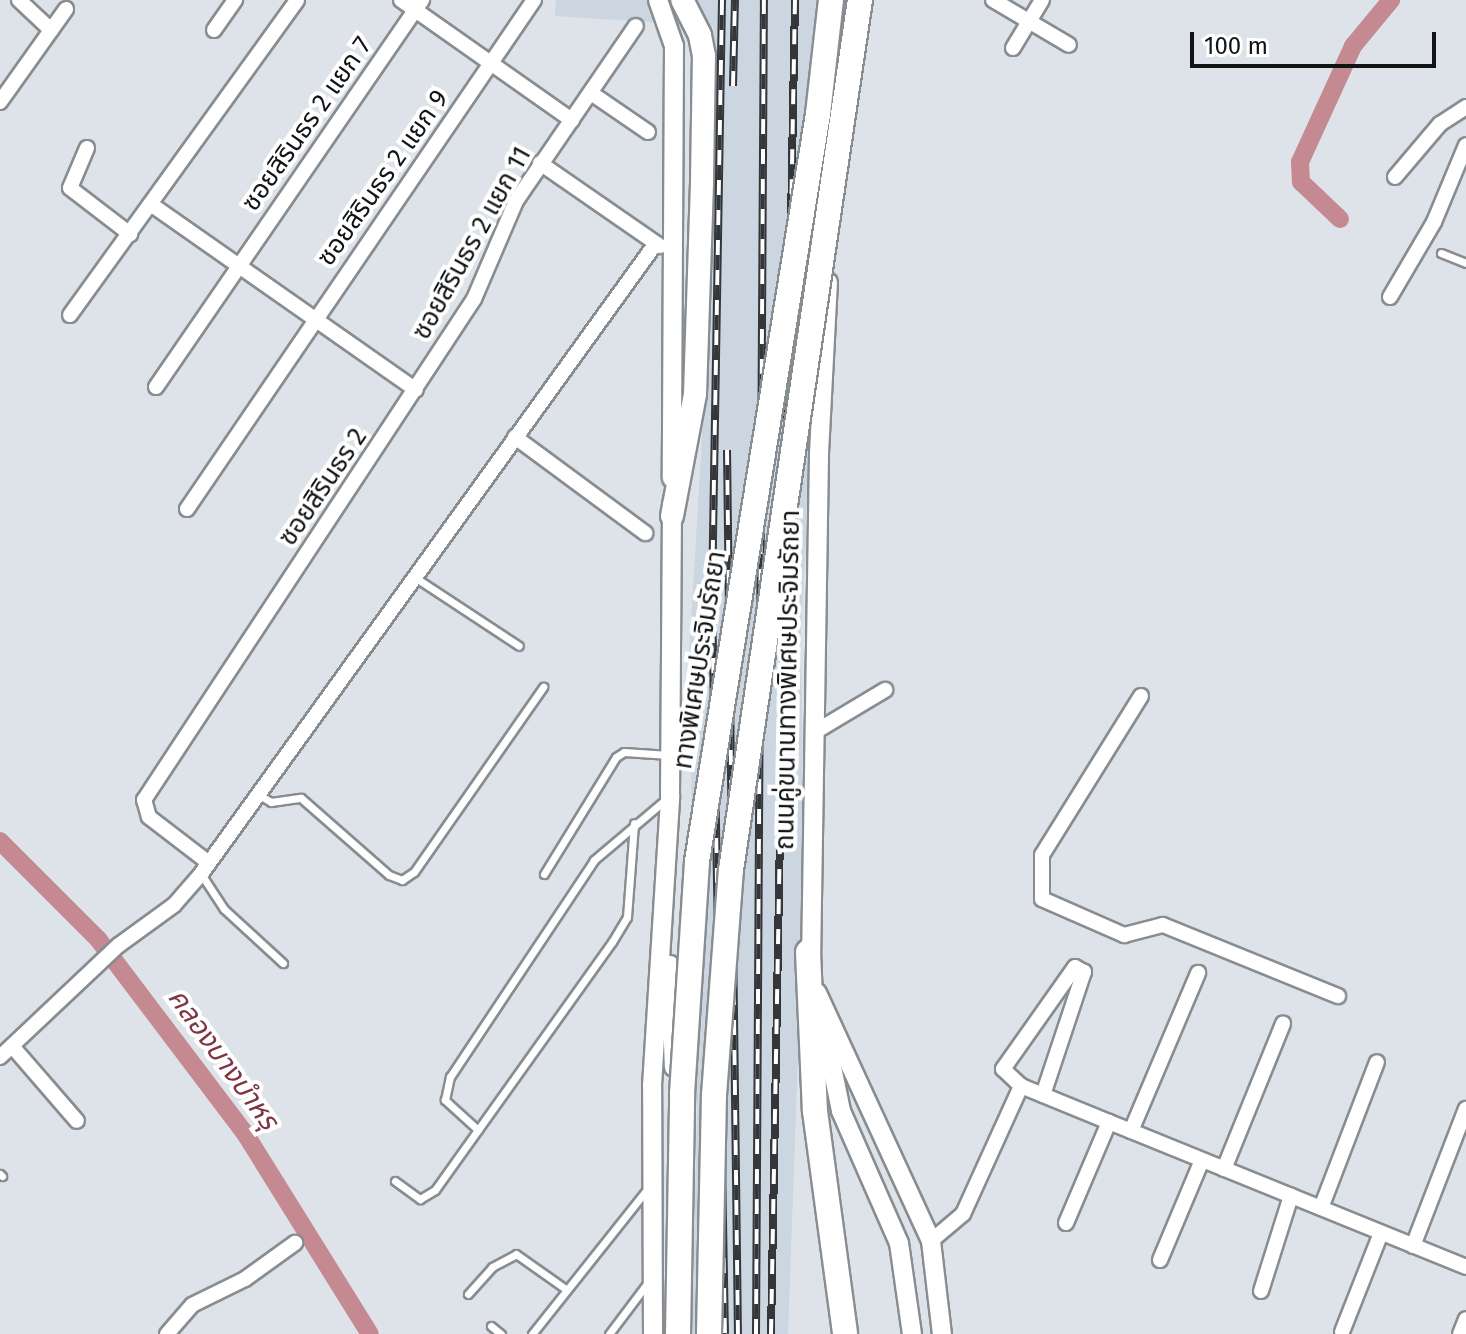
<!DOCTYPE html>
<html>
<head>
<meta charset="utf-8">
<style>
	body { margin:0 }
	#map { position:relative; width:1466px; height:1334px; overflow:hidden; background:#dde3e8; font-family:"Fira Sans","Noto Sans Thai",sans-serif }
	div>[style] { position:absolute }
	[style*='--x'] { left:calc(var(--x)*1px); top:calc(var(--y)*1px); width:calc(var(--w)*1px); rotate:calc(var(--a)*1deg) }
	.built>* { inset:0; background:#cbd6e1 }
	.canal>* { height:18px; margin:-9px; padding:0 9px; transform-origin:9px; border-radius:9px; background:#c48991 }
	.roads { filter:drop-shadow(2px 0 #888d92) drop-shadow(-2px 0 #888d92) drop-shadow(0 2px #888d92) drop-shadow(0 -2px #888d92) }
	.lane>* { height:7px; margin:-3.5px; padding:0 3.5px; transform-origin:3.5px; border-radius:3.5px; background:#fff }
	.street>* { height:14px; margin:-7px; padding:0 7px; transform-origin:7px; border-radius:7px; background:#fff }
	.secondary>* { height:18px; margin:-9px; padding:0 9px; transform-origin:9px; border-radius:9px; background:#fff }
	.primary>* { height:22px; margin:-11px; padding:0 11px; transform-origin:11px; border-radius:11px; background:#fff }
	.highway>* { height:24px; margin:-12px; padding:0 12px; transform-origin:12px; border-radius:12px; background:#fff }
	.rail>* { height:8px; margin-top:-4px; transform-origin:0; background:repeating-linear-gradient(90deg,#fff 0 15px,#343739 0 30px); box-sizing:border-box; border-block:2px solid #343739 }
	.bridges { filter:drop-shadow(2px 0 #888d92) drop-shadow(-2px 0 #888d92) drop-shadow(0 2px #888d92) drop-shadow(0 -2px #888d92) }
	.highway-bridge>* { height:24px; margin:-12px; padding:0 12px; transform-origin:12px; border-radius:12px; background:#fff }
	span { translate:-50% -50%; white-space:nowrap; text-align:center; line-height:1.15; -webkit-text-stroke:8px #fff; paint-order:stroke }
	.street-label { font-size:26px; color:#111314 }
	.water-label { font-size:28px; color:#7e3443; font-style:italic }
	.scale { position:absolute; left:1190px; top:32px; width:246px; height:36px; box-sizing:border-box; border:4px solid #111314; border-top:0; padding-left:10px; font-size:24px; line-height:28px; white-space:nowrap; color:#111314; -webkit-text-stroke:6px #fff; paint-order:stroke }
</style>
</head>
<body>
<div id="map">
	<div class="built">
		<div style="clip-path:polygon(556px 0,834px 0,801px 634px,804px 889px,788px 1334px,692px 1334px,697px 1112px,689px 654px,704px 405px,713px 26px,555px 16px)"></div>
	</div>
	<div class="canal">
		<div style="--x:1340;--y:219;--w:54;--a:-136.5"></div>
		<div style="--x:1301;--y:182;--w:20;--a:-93"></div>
		<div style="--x:1300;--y:162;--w:128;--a:-65.4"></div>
		<div style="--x:1353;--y:46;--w:60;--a:-50.4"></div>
		<div style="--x:0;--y:841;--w:139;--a:45"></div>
		<div style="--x:98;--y:939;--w:246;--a:52.9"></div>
		<div style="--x:246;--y:1135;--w:234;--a:58.1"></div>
	</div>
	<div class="roads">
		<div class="lane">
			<div style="--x:1441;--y:253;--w:27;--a:22"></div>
			<div style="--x:416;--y:578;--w:123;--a:33.4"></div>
			<div style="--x:259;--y:795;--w:14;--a:30"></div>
			<div style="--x:271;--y:802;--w:30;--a:-8"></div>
			<div style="--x:301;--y:798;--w:117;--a:41.2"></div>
			<div style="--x:389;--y:875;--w:14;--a:21"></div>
			<div style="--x:402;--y:880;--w:14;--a:-34"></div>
			<div style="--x:414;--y:872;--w:226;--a:-55.1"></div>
			<div style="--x:201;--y:874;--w:42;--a:56.7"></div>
			<div style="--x:224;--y:909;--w:80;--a:42.5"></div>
			<div style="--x:544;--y:874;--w:137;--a:-58.4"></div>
			<div style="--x:616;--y:757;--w:9;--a:-32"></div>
			<div style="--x:624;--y:752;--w:45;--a:3.8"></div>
			<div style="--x:478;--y:1130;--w:45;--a:-137.7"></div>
			<div style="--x:445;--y:1100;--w:24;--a:-78"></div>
			<div style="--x:450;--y:1077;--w:260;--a:-56.4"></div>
			<div style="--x:594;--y:860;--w:93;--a:-40.2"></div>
			<div style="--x:0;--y:1174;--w:3;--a:45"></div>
			<div style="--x:395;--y:1181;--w:31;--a:36"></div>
			<div style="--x:420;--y:1199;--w:17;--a:-31"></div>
			<div style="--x:435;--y:1190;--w:305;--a:-54.5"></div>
			<div style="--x:612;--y:942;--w:29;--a:-59"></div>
			<div style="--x:627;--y:917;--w:94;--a:-85.7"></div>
			<div style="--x:468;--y:1294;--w:36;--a:-48"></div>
			<div style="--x:492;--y:1267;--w:27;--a:-28"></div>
			<div style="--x:516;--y:1254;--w:62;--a:35.2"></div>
			<div style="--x:491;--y:1326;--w:13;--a:39"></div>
			<div style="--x:532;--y:1334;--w:186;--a:-51.5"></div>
			<div style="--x:609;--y:1334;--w:66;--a:-53"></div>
		</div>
		<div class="street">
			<div style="--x:19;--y:0;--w:44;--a:43.2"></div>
			<div style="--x:401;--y:0;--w:209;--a:35.1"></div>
			<div style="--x:993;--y:0;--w:88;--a:30.6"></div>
			<div style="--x:214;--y:30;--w:37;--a:-55"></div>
			<div style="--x:1013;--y:48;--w:56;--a:-58.9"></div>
			<div style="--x:591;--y:93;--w:69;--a:34.4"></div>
			<div style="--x:0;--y:102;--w:114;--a:-54.6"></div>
			<div style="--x:87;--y:148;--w:43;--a:113"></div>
			<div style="--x:70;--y:188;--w:76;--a:37.5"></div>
			<div style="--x:540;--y:163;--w:146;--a:34.7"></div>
			<div style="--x:1395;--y:177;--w:70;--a:-49.7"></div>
			<div style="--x:1440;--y:124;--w:31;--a:-33"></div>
			<div style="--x:152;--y:205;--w:322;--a:35"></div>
			<div style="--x:1390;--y:297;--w:87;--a:-59.6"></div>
			<div style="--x:1434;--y:222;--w:83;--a:-67.4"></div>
			<div style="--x:70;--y:315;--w:388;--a:-54.2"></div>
			<div style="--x:156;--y:387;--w:470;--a:-55.5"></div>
			<div style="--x:515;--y:437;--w:162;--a:36.4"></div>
			<div style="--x:187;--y:509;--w:616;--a:-55.72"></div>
			<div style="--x:1141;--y:696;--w:187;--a:121.9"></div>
			<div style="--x:1042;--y:855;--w:44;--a:90"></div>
			<div style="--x:1042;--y:899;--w:90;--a:23.7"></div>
			<div style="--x:1124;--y:935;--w:40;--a:-14.4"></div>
			<div style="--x:1163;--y:925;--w:189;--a:22.1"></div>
			<div style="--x:815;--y:732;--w:82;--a:-31"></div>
			<div style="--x:209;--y:863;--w:76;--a:-142.5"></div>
			<div style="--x:149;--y:817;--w:18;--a:-106"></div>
			<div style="--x:144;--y:800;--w:600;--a:-56.63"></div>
			<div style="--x:474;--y:299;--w:107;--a:-66.8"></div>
			<div style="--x:516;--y:201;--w:212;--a:-55.6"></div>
			<div style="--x:12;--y:1046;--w:99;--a:49.1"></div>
			<div style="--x:0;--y:1057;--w:163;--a:-43.3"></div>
			<div style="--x:119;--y:945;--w:68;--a:-36"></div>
			<div style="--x:174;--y:905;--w:41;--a:-48.9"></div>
			<div style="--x:201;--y:874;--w:774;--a:-54.2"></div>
			<div style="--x:1043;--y:1095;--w:130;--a:-71.6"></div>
			<div style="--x:1084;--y:972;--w:10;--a:-151"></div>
			<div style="--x:1075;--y:967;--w:125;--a:125.2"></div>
			<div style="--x:1003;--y:1069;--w:25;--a:43"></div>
			<div style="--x:1021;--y:1086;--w:95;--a:22.2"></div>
			<div style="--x:1109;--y:1122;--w:385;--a:22.1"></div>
			<div style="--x:1131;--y:1131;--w:172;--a:-67"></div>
			<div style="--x:1224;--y:1169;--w:157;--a:-67.9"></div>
			<div style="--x:1321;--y:1208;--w:156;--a:-69"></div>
			<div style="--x:1066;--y:1223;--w:110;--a:-66.9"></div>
			<div style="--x:931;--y:1241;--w:42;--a:-40.2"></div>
			<div style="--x:963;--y:1214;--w:141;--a:-65.6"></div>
			<div style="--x:1413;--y:1246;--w:147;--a:-68.9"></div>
			<div style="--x:1160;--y:1260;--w:108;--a:-67.2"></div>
			<div style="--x:1261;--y:1291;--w:100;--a:-72.5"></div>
			<div style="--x:1342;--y:1332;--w:106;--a:-68.5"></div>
			<div style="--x:167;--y:1334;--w:38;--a:-49"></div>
			<div style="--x:192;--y:1305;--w:59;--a:-26.1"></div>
			<div style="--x:245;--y:1279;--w:62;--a:-35.8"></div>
			<div style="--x:1460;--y:1334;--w:16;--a:-68"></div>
		</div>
		<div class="secondary">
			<div style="--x:658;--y:0;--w:49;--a:70.8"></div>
			<div style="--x:674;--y:46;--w:432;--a:90.3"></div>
			<div style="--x:839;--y:73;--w:73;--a:-86.9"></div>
			<div style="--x:811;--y:964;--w:511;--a:-89.1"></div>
			<div style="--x:819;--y:453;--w:171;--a:-87"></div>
			<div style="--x:670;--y:965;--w:102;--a:87.8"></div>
			<div style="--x:817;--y:993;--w:273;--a:65.3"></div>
			<div style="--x:931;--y:1241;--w:94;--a:83.3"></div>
			<div style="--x:824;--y:1028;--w:85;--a:78.4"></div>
			<div style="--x:841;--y:1111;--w:144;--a:66.3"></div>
			<div style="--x:899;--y:1243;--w:92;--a:81.9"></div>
			<div style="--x:653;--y:1334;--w:248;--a:-90.2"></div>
			<div style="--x:652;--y:1086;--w:291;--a:-86.4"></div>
			<div style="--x:670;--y:796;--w:292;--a:-89.6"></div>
		</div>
		<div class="primary">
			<div style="--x:672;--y:516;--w:124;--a:-79.3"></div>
			<div style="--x:695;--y:394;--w:214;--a:-88.1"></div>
			<div style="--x:702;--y:180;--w:124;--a:-89.1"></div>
			<div style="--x:704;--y:56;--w:21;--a:-101"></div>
			<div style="--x:700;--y:35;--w:39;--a:-117"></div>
		</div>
		<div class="highway">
			<div style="--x:808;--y:952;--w:159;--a:87.5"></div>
			<div style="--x:815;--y:1111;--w:224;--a:82.3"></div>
		</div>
	</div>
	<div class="rail">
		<div style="--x:722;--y:0;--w:598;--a:90.96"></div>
		<div style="--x:712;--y:598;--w:736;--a:88.99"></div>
		<div style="--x:733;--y:86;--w:86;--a:-88.7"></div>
		<div style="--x:727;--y:450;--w:884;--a:89.29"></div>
		<div style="--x:756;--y:1334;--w:1334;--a:-89.66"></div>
		<div style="--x:771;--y:1334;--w:1334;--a:-88.97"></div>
	</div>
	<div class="bridges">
		<div class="highway-bridge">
			<div style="--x:678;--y:1334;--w:240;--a:-89"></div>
			<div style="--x:682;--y:1094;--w:233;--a:-86.3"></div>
			<div style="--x:697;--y:861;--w:757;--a:-80.8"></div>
			<div style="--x:818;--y:114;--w:115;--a:-83.5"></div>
			<div style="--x:709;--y:1334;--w:239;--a:-88.8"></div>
			<div style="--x:714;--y:1095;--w:226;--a:-85.7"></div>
			<div style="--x:731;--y:870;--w:880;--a:-81.57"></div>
		</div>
	</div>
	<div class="street-label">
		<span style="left:307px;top:124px;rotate:-55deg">ซอยสิรินธร 2 แยก 7</span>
		<span style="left:383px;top:178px;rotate:-55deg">ซอยสิรินธร 2 แยก 9</span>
		<span style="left:472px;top:243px;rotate:-61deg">ซอยสิรินธร 2 แยก 11</span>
		<span style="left:323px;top:487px;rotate:-56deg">ซอยสิรินธร 2</span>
		<span style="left:700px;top:660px;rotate:-81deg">ทางพิเศษประจิมรัถยา</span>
		<span style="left:788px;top:680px;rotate:-89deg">ถนนคู่ขนานทางพิเศษประจิมรัถยา</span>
	</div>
	<div class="water-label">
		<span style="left:223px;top:1059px;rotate:54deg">คลองบางบำหรุ</span>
	</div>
	<div class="scale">100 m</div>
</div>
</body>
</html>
